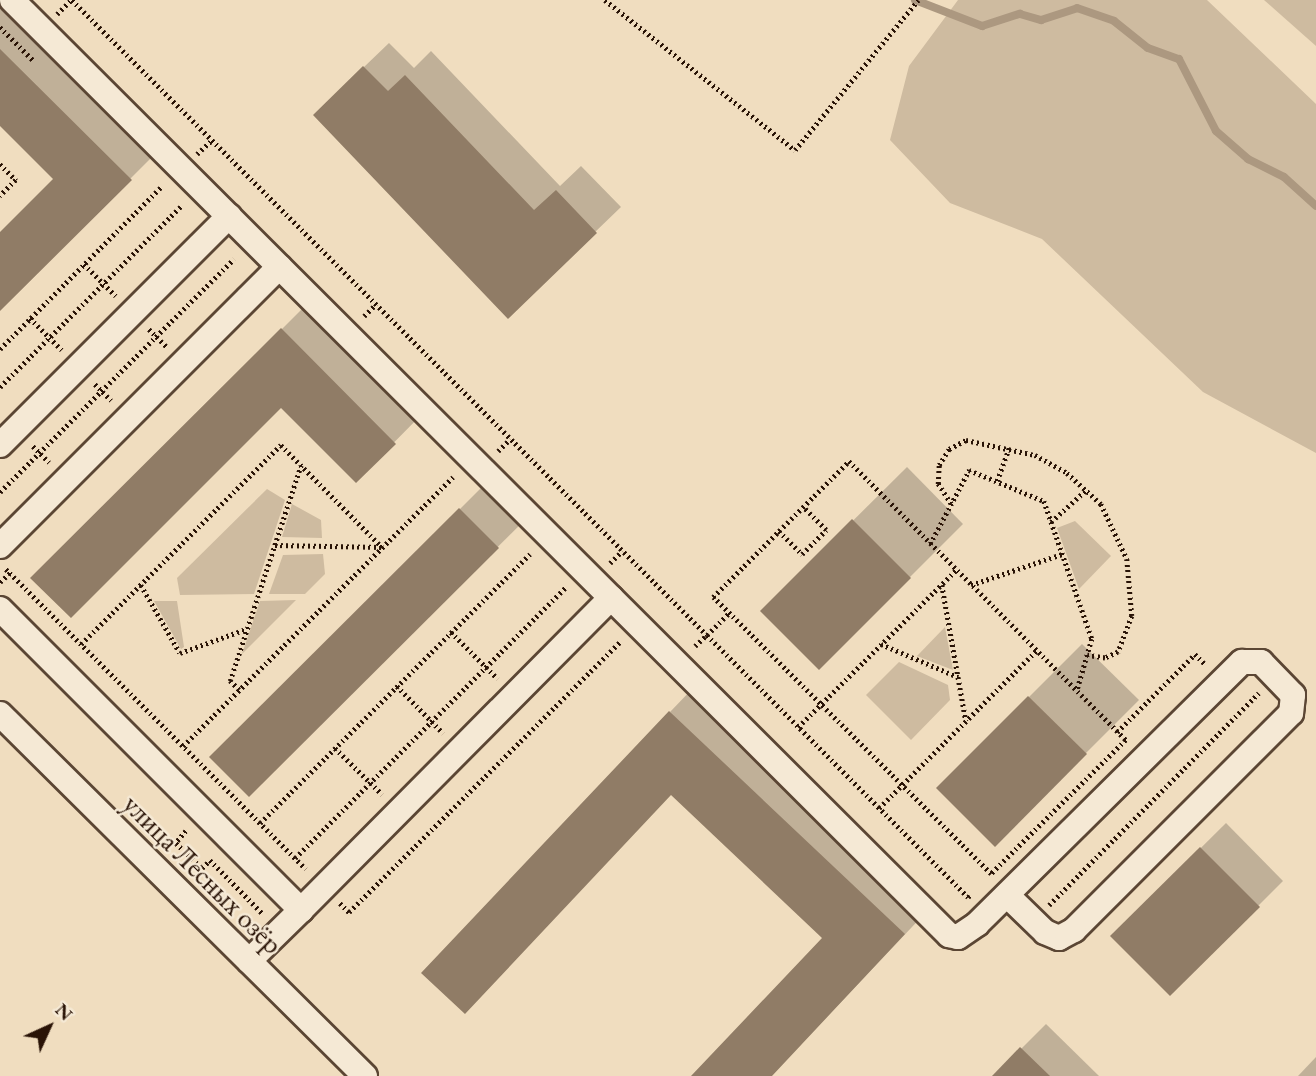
<!DOCTYPE html>
<html>
<head>
<meta charset="utf-8">
<style>
	body { margin:0 }
	#map { position:relative; width:1316px; height:1076px; overflow:hidden; background:#f0ddbf; font-family:"EB Garamond",serif }
	div>[style] { position:absolute }
	[style*='--x'] { left:calc(var(--x)*1px); top:calc(var(--y)*1px); width:calc(var(--w)*1px); rotate:calc(var(--a)*1deg) }
	.green>* { inset:0; background:#cebba0 }
	.shadow>* { inset:0; background:#0003 }
	.stream>* { height:8px; margin:-4px; padding:0 4px; transform-origin:4px; border-radius:4px; background:#ac9880 }
	.building>* { inset:0; background:#907c66 }
	.path>* { height:4.5px; margin-top:-2.25px; transform-origin:0; background:repeating-linear-gradient(90deg,#291306 0 2px,transparent 0 5.5px) }
	.roads { filter:drop-shadow(2px 0 #5b4634) drop-shadow(-2px 0 #5b4634) drop-shadow(0 2px #5b4634) drop-shadow(0 -2px #5b4634) }
	.minor>* { height:24px; margin:-12px; padding:0 12px; transform-origin:12px; border-radius:12px; background:#f5e9d5 }
	span { translate:-50% -50%; white-space:nowrap; text-align:center; line-height:1.15; -webkit-text-stroke:5px #f5e9d5; paint-order:stroke }
	.street-label { font-size:28px; color:#291306 }
	.north { position:absolute; left:14px; top:992px; width:70px; height:70px; -webkit-text-stroke:5px #f5e9d5; paint-order:stroke; rotate:45deg; font-size:19px; font-weight:700; line-height:28px; text-align:center; color:#291306 }
	.north::after { content:''; display:block; margin:auto; width:24px; height:32px; background:#291306; clip-path:polygon(50% 0,100% 100%,50% 72%,0 100%) }
</style>
</head>
<body>
<div id="map">
	<div class="green">
		<div style="clip-path:polygon(958px 0,1207px 0,1316px 104px,1316px 453px,1203px 392px,1042px 239px,950px 203px,890px 140px,909px 66px)"></div>
		<div style="clip-path:polygon(1264px 0,1316px 0,1316px 46px)"></div>
		<div style="clip-path:polygon(267px 489px,285px 500px,254px 594px,180px 595px,177px 578px)"></div>
		<div style="clip-path:polygon(292px 504px,321px 520px,322px 538px,282px 537px)"></div>
		<div style="clip-path:polygon(1075px 521px,1111px 556px,1079px 589px,1057px 528px)"></div>
		<div style="clip-path:polygon(323px 554px,325px 574px,305px 594px,269px 594px,283px 555px)"></div>
		<div style="clip-path:polygon(296px 600px,242px 654px,260px 601px)"></div>
		<div style="clip-path:polygon(154px 601px,177px 601px,184px 647px,181px 649px)"></div>
		<div style="clip-path:polygon(945px 627px,953px 670px,917px 656px)"></div>
		<div style="clip-path:polygon(899px 662px,948px 685px,950px 700px,911px 740px,866px 695px)"></div>
	</div>
	<div class="shadow">
		<div style="clip-path:polygon(0 0,21px 0,165px 144px,0 309px,0 235px,55px 179px,0 124px)"></div>
		<div style="clip-path:polygon(389px 43px,414px 68px,431px 51px,560px 186px,581px 166px,621px 207px,508px 316px,340px 90px)"></div>
		<div style="clip-path:polygon(317px 294px,429px 407px,356px 481px,281px 406px,33px 578px)"></div>
		<div style="clip-path:polygon(907px 467px,963px 524px,819px 668px,762px 611px)"></div>
		<div style="clip-path:polygon(495px 474px,533px 512px,249px 794px,212px 757px)"></div>
		<div style="clip-path:polygon(1082px 644px,1139px 700px,995px 844px,938px 788px)"></div>
		<div style="clip-path:polygon(694px 687px,929px 909px,771px 1076px,694px 1076px,825px 937px,670px 712px)"></div>
		<div style="clip-path:polygon(1226px 823px,1283px 881px,1170px 994px,1112px 936px)"></div>
		<div style="clip-path:polygon(1046px 1024px,1099px 1076px,994px 1076px)"></div>
		<div style="clip-path:polygon(1316px 1057px,1316px 1076px,1298px 1076px)"></div>
	</div>
	<div class="stream">
		<div style="--x:915;--y:0;--w:72;--a:21.2"></div>
		<div style="--x:982;--y:26;--w:40;--a:-18"></div>
		<div style="--x:1020;--y:14;--w:22;--a:16"></div>
		<div style="--x:1041;--y:20;--w:38;--a:-18"></div>
		<div style="--x:1077;--y:8;--w:39;--a:19"></div>
		<div style="--x:1114;--y:21;--w:43;--a:38.5"></div>
		<div style="--x:1148;--y:48;--w:33;--a:20"></div>
		<div style="--x:1179;--y:59;--w:81;--a:62.8"></div>
		<div style="--x:1216;--y:131;--w:43;--a:41.2"></div>
		<div style="--x:1248;--y:159;--w:40;--a:26.6"></div>
		<div style="--x:1284;--y:177;--w:43;--a:42.2"></div>
	</div>
	<div class="building">
		<div style="clip-path:polygon(0 49px,132px 180px,0 311px,0 232px,53px 179px,0 126px)"></div>
		<div style="clip-path:polygon(363px 66px,388px 91px,405px 75px,534px 210px,556px 190px,597px 233px,508px 319px,313px 115px)"></div>
		<div style="clip-path:polygon(281px 328px,396px 444px,356px 483px,281px 408px,71px 618px,30px 578px)"></div>
		<div style="clip-path:polygon(459px 508px,499px 548px,249px 797px,209px 757px)"></div>
		<div style="clip-path:polygon(852px 519px,911px 578px,819px 670px,760px 611px)"></div>
		<div style="clip-path:polygon(1028px 696px,1087px 754px,995px 847px,936px 788px)"></div>
		<div style="clip-path:polygon(669px 711px,905px 934px,772px 1076px,691px 1076px,822px 938px,671px 795px,465px 1014px,421px 973px)"></div>
		<div style="clip-path:polygon(1200px 847px,1260px 907px,1170px 996px,1110px 936px)"></div>
		<div style="clip-path:polygon(1020px 1047px,1050px 1076px,992px 1076px)"></div>
	</div>
	<div class="path">
		<div style="--x:72;--y:0;--w:898;--a:45"></div>
		<div style="--x:707;--y:635;--w:31;--a:-45"></div>
		<div style="--x:605;--y:0;--w:242;--a:38.3"></div>
		<div style="--x:795;--y:150;--w:194;--a:-50.6"></div>
		<div style="--x:57;--y:14;--w:20;--a:-45"></div>
		<div style="--x:0;--y:27;--w:48;--a:45"></div>
		<div style="--x:197;--y:154;--w:21;--a:-43"></div>
		<div style="--x:0;--y:164;--w:23;--a:45"></div>
		<div style="--x:16;--y:180;--w:23;--a:135"></div>
		<div style="--x:84;--y:264;--w:45;--a:45"></div>
		<div style="--x:364;--y:316;--w:17;--a:-45"></div>
		<div style="--x:30;--y:318;--w:45;--a:45"></div>
		<div style="--x:149;--y:329;--w:27;--a:45"></div>
		<div style="--x:0;--y:349;--w:228;--a:-45.2"></div>
		<div style="--x:95;--y:384;--w:23;--a:45"></div>
		<div style="--x:0;--y:387;--w:256;--a:-45"></div>
		<div style="--x:33;--y:446;--w:23;--a:45"></div>
		<div style="--x:498;--y:451;--w:17;--a:-45"></div>
		<div style="--x:849;--y:461;--w:393;--a:45.2"></div>
		<div style="--x:1126;--y:740;--w:190;--a:135.2"></div>
		<div style="--x:991;--y:874;--w:392;--a:-135.1"></div>
		<div style="--x:713;--y:597;--w:192;--a:-45"></div>
		<div style="--x:997;--y:481;--w:37;--a:-70"></div>
		<div style="--x:0;--y:492;--w:330;--a:-44.9"></div>
		<div style="--x:951;--y:504;--w:24;--a:-123"></div>
		<div style="--x:938;--y:484;--w:19;--a:-87"></div>
		<div style="--x:939;--y:465;--w:19;--a:-58"></div>
		<div style="--x:949;--y:449;--w:19;--a:-28"></div>
		<div style="--x:966;--y:440;--w:71;--a:12.3"></div>
		<div style="--x:1035;--y:455;--w:37;--a:29"></div>
		<div style="--x:1067;--y:473;--w:46;--a:42.4"></div>
		<div style="--x:1101;--y:504;--w:61;--a:64.7"></div>
		<div style="--x:1127;--y:559;--w:57;--a:85"></div>
		<div style="--x:1132;--y:616;--w:39;--a:111"></div>
		<div style="--x:1118;--y:652;--w:14;--a:155"></div>
		<div style="--x:1105;--y:658;--w:18;--a:-171"></div>
		<div style="--x:1051;--y:522;--w:49;--a:-42.5"></div>
		<div style="--x:779;--y:531;--w:33;--a:45"></div>
		<div style="--x:802;--y:554;--w:34;--a:-45"></div>
		<div style="--x:826;--y:530;--w:33;--a:-135"></div>
		<div style="--x:930;--y:544;--w:84;--a:-62.2"></div>
		<div style="--x:969;--y:470;--w:81;--a:22.5"></div>
		<div style="--x:1044;--y:501;--w:146;--a:70.8"></div>
		<div style="--x:1092;--y:639;--w:54;--a:106.1"></div>
		<div style="--x:275;--y:545;--w:107;--a:1.1"></div>
		<div style="--x:610;--y:563;--w:17;--a:-45"></div>
		<div style="--x:6;--y:569;--w:424;--a:45"></div>
		<div style="--x:0;--y:582;--w:15;--a:-42"></div>
		<div style="--x:141;--y:585;--w:78;--a:60.2"></div>
		<div style="--x:180;--y:653;--w:70;--a:-20"></div>
		<div style="--x:942;--y:585;--w:138;--a:80"></div>
		<div style="--x:971;--y:585;--w:96;--a:-18.8"></div>
		<div style="--x:451;--y:632;--w:66;--a:45"></div>
		<div style="--x:81;--y:644;--w:282;--a:-44.9"></div>
		<div style="--x:281;--y:445;--w:144;--a:45.3"></div>
		<div style="--x:881;--y:644;--w:84;--a:23.2"></div>
		<div style="--x:695;--y:646;--w:16;--a:-43"></div>
		<div style="--x:707;--y:635;--w:370;--a:45.1"></div>
		<div style="--x:968;--y:897;--w:4;--a:-45"></div>
		<div style="--x:397;--y:686;--w:66;--a:45.6"></div>
		<div style="--x:239;--y:690;--w:13;--a:-135"></div>
		<div style="--x:230;--y:681;--w:227;--a:-71.8"></div>
		<div style="--x:798;--y:727;--w:223;--a:-44.8"></div>
		<div style="--x:1117;--y:732;--w:110;--a:-45"></div>
		<div style="--x:1195;--y:654;--w:16;--a:45"></div>
		<div style="--x:183;--y:746;--w:381;--a:-44.9"></div>
		<div style="--x:335;--y:748;--w:66;--a:44.4"></div>
		<div style="--x:879;--y:808;--w:223;--a:-45"></div>
		<div style="--x:260;--y:823;--w:381;--a:-44.9"></div>
		<div style="--x:186;--y:831;--w:16;--a:130"></div>
		<div style="--x:176;--y:843;--w:36;--a:44"></div>
		<div style="--x:202;--y:868;--w:11;--a:-45"></div>
		<div style="--x:210;--y:860;--w:74;--a:45.5"></div>
		<div style="--x:295;--y:858;--w:382;--a:-45"></div>
		<div style="--x:340;--y:903;--w:13;--a:45"></div>
		<div style="--x:349;--y:912;--w:383;--a:-44.9"></div>
		<div style="--x:1049;--y:905;--w:298;--a:-45.3"></div>
	</div>
	<div class="roads">
		<div class="minor">
			<div style="--x:12;--y:0;--w:1324;--a:44.94"></div>
			<div style="--x:949;--y:935;--w:9;--a:13"></div>
			<div style="--x:958;--y:937;--w:23;--a:-34"></div>
			<div style="--x:977;--y:924;--w:373;--a:-44.7"></div>
			<div style="--x:1242;--y:662;--w:19;--a:0"></div>
			<div style="--x:1261;--y:662;--w:46;--a:45.9"></div>
			<div style="--x:1293;--y:695;--w:18;--a:96"></div>
			<div style="--x:1291;--y:713;--w:307;--a:135"></div>
			<div style="--x:1074;--y:930;--w:17;--a:152"></div>
			<div style="--x:1059;--y:938;--w:15;--a:-157"></div>
			<div style="--x:1045;--y:932;--w:53;--a:-135.8"></div>
			<div style="--x:0;--y:445;--w:324;--a:-45"></div>
			<div style="--x:0;--y:546;--w:395;--a:-45"></div>
			<div style="--x:0;--y:609;--w:426;--a:45"></div>
			<div style="--x:301;--y:910;--w:440;--a:-45.2"></div>
			<div style="--x:0;--y:714;--w:514;--a:44.76"></div>
			<div style="--x:249;--y:961;--w:73;--a:-44.4"></div>
		</div>
	</div>
	<div class="street-label">
		<span style="left:203px;top:874px;rotate:45deg">улица Лесных озёр</span>
	</div>
	<div class="north">N</div>
</div>
</body>
</html>
